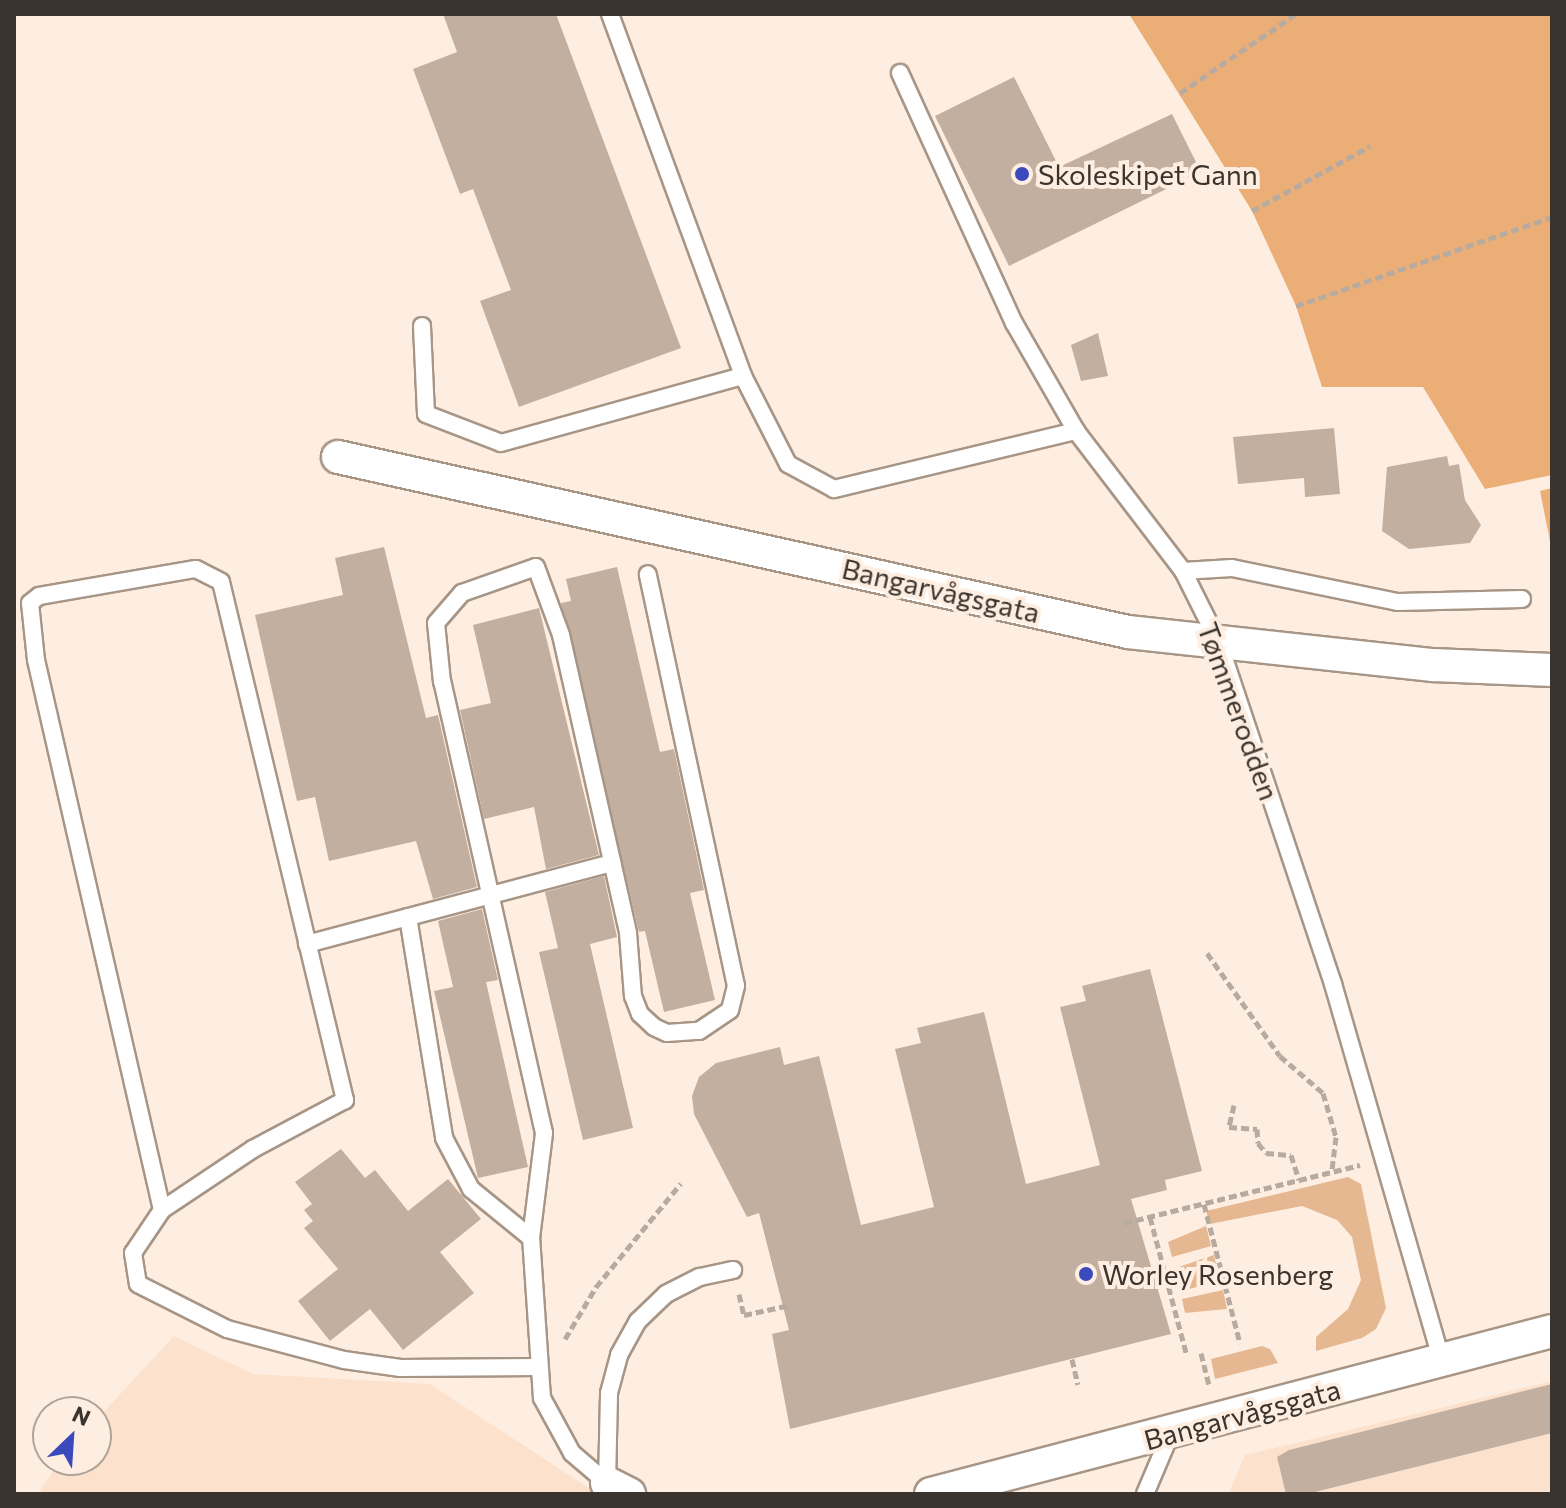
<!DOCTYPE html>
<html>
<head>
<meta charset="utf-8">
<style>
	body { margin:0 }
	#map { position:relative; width:1566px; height:1508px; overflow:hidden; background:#feeee1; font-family:Commissioner,sans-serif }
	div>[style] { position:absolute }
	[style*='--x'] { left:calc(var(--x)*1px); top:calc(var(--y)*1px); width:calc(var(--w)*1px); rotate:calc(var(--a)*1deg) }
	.built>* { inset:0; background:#fce2cd }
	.green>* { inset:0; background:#e5b892 }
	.water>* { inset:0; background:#ecae77 }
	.building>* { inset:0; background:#c2afa0 }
	.path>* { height:5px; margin-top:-2.5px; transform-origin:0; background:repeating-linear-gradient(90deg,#b7aba0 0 8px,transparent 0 12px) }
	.roads { filter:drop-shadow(2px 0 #a79586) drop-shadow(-2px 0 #a79586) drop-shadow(0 2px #a79586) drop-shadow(0 -2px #a79586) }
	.service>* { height:16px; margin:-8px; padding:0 8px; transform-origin:8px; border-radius:8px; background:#fff }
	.minor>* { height:32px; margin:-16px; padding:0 16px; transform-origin:16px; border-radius:16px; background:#fff }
	.dots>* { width:22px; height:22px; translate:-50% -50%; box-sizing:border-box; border:4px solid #feeee1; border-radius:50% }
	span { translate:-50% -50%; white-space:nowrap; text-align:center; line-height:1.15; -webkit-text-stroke:8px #feeee1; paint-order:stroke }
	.poi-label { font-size:28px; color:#3b342e }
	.left { translate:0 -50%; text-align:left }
	.street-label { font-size:28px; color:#3b342e }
	.frame { position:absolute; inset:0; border:16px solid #3b342e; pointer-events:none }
	.north { position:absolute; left:32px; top:1396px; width:80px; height:80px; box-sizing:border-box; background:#feeee1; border:2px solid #b0a499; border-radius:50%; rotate:25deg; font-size:22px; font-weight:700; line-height:32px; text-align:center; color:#3b342e }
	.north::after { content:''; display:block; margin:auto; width:28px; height:36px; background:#3a49bc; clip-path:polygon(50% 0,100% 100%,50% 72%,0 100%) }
</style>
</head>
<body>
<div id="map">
	<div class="built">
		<div style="clip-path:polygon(174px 1336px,253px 1374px,430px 1384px,598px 1494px,38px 1494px,60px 1460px,96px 1460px,96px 1420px)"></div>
		<div style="clip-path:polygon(1552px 1381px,1552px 1494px,1228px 1494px,1245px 1455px)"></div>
	</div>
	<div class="green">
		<div style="clip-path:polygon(1348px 1177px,1361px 1184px,1386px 1308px,1376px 1329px,1362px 1338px,1316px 1351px,1316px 1337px,1348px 1309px,1361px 1280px,1352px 1237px,1337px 1220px,1302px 1206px,1210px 1224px,1206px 1211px)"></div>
		<div style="clip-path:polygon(1206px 1226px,1211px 1246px,1172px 1257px,1168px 1242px)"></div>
		<div style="clip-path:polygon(1214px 1255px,1220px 1282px,1179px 1291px,1173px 1269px)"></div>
		<div style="clip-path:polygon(1223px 1290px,1227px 1309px,1185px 1313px,1182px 1299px)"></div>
		<div style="clip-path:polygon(1262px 1346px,1270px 1349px,1278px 1363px,1215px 1379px,1211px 1359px)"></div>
	</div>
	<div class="water">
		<div style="clip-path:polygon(1129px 14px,1552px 14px,1552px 475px,1485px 489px,1423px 387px,1322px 387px,1296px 306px,1252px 211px)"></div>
		<div style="clip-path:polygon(1552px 488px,1552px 551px,1540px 491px)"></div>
	</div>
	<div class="building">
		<div style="clip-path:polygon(443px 14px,556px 14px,681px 348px,519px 407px,480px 301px,511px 290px,473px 189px,460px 194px,413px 69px,457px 52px)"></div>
		<div style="clip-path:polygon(1014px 77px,1059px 167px,1172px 114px,1201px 172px,1009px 266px,935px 116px)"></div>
		<div style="clip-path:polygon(1098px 333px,1108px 376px,1081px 381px,1071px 345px)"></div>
		<div style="clip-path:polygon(1334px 428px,1340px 494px,1305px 497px,1304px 478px,1238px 484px,1233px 437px)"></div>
		<div style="clip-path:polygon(1447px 456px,1449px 466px,1459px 464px,1465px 500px,1481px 525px,1470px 543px,1409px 549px,1382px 531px,1387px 467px)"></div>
		<div style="clip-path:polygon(384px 547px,426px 718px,438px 715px,477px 887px,433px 899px,416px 841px,329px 861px,315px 797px,297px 801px,255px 615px,343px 595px,335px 558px)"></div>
		<div style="clip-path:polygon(617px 567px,660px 752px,674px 749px,704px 890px,690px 893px,715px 1000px,664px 1012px,645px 931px,639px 932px,561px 603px,571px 601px,566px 579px)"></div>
		<div style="clip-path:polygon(539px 608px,599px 855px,546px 869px,534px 807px,484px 819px,460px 710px,491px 703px,473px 625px)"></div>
		<div style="clip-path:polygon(604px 876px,617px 937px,590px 944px,633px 1128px,583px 1140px,539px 952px,558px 948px,545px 892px)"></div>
		<div style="clip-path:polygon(482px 909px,498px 980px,486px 982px,528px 1167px,478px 1178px,434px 991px,453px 987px,438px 921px)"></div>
		<div style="clip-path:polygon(1150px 969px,1202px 1171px,1165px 1180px,1167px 1190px,1131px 1199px,1171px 1334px,790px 1429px,772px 1334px,789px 1330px,759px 1213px,747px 1217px,694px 1114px,692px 1096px,699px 1077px,716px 1063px,780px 1047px,784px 1065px,819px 1056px,861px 1225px,934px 1207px,895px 1049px,921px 1043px,917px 1028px,984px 1012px,1026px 1184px,1100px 1165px,1060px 1007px,1086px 1001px,1082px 986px)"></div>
		<div style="clip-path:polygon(341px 1149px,365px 1178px,375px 1170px,408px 1211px,448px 1179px,481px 1219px,440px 1252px,474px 1293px,403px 1350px,370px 1309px,330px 1341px,298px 1301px,338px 1269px,304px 1228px,313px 1221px,304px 1210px,312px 1204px,295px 1182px)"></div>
		<div style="clip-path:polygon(1552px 1384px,1552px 1433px,1307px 1494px,1286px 1494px,1277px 1457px,1289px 1450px)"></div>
	</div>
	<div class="path">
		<div style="--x:1180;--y:93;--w:140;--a:-34.3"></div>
		<div style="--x:1252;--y:211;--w:135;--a:-28.8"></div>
		<div style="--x:1296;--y:306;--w:271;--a:-19.2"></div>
		<div style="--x:1207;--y:953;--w:126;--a:54.7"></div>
		<div style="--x:1280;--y:1056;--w:57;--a:40.7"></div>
		<div style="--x:1323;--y:1093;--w:46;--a:73.5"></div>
		<div style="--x:1336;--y:1137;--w:35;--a:97"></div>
		<div style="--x:1234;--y:1105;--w:23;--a:103"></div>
		<div style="--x:1229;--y:1127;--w:28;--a:4"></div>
		<div style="--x:1257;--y:1129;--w:14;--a:86"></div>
		<div style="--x:1258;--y:1143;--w:13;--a:51"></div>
		<div style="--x:1266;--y:1153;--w:25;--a:5"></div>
		<div style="--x:1291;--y:1155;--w:26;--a:72"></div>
		<div style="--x:1204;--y:1204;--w:144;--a:75.5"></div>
		<div style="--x:1150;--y:1217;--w:144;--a:75.1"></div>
		<div style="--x:1124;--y:1223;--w:243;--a:-13.8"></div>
		<div style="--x:739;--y:1294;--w:22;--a:77"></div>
		<div style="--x:744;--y:1315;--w:47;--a:-12.3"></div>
		<div style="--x:565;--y:1339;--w:61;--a:-59.2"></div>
		<div style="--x:596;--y:1287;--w:134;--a:-50.7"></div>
		<div style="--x:1201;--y:1353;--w:32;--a:76"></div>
		<div style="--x:1072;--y:1359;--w:26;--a:77"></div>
	</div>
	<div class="roads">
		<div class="service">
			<div style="--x:610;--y:14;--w:386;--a:69.8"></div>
			<div style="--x:743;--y:376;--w:99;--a:62.9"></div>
			<div style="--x:788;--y:464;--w:52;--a:28.5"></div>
			<div style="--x:834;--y:489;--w:249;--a:-13.5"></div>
			<div style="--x:900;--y:73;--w:275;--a:65.5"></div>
			<div style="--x:1014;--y:323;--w:125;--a:60.1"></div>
			<div style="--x:1076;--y:431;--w:176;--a:52.6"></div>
			<div style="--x:1183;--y:571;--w:80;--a:63.4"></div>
			<div style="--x:1219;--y:643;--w:360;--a:71.5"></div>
			<div style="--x:1333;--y:984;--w:390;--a:73.9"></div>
			<div style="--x:422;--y:326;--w:88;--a:87.4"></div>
			<div style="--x:426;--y:414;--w:80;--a:21.1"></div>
			<div style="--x:501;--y:443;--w:251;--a:-15.5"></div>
			<div style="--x:1183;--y:571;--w:49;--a:-3.5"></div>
			<div style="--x:1232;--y:568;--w:169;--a:11.6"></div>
			<div style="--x:1398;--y:602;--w:124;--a:-1.4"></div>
			<div style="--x:408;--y:917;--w:224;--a:80.7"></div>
			<div style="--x:444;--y:1138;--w:58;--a:62.1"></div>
			<div style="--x:471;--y:1189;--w:77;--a:39.2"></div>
			<div style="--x:307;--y:944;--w:316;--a:-14.9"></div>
			<div style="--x:162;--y:1210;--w:564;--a:-102.9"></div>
			<div style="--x:36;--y:660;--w:57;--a:-96"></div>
			<div style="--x:30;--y:603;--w:11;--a:-38"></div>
			<div style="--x:39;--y:596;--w:159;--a:-9.8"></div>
			<div style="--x:196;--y:569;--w:28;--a:27"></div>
			<div style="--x:221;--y:582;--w:533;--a:76.54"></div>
			<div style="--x:345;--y:1100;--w:104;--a:152"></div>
			<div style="--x:253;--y:1149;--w:110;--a:146.2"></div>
			<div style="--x:162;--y:1210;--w:52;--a:124"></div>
			<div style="--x:133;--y:1253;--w:31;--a:81"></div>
			<div style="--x:138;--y:1284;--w:100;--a:26.8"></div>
			<div style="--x:227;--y:1329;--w:121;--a:14.8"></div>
			<div style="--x:344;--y:1360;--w:57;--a:8.1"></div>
			<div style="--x:400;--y:1368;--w:138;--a:-0.4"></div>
			<div style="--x:607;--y:1483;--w:46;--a:-139.4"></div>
			<div style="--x:572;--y:1453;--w:63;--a:-118.6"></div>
			<div style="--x:542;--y:1398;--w:160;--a:-93.9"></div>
			<div style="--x:531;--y:1238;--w:106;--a:-82.9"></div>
			<div style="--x:544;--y:1133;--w:462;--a:-102.7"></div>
			<div style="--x:442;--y:682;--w:59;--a:-95.8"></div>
			<div style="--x:436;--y:623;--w:40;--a:-49"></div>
			<div style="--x:462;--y:593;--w:78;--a:-19.4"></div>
			<div style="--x:536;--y:567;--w:72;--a:69.8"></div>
			<div style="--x:561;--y:635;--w:305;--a:77.3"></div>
			<div style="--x:628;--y:933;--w:63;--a:85.5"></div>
			<div style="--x:633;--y:996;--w:19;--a:69"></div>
			<div style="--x:640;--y:1014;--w:19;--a:43"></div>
			<div style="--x:654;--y:1027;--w:14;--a:25"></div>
			<div style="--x:667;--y:1033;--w:32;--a:-4"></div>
			<div style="--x:699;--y:1031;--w:37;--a:-34"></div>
			<div style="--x:730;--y:1010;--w:25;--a:-76"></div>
			<div style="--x:736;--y:986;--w:421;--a:-102.1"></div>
			<div style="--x:607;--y:1483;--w:90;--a:-88.7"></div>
			<div style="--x:609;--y:1393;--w:39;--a:-75"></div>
			<div style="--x:619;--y:1355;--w:39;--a:-61"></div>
			<div style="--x:638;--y:1321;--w:39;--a:-44"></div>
			<div style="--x:666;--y:1294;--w:38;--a:-27"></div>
			<div style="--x:700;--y:1277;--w:34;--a:-12"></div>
			<div style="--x:1145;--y:1494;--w:64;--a:-67"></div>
		</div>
		<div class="minor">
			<div style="--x:338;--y:457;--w:809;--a:12.49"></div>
			<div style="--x:1128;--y:632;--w:307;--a:6.2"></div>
			<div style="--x:1433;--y:665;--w:119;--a:2.4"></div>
			<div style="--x:607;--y:1483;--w:25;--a:27"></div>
			<div style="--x:931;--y:1494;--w:642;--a:-14.71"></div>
		</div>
	</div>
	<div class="dots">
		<div style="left:1022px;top:174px;background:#3a49bc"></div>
		<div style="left:1086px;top:1274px;background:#3a49bc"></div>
	</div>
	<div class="poi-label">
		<span class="left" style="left:1038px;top:174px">Skoleskipet Gann</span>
		<span class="left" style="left:1102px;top:1274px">Worley Rosenberg</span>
	</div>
	<div class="street-label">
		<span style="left:941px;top:590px;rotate:13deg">Bangarvågsgata</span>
		<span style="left:1239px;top:711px;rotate:70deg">Tømmerodden</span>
		<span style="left:1242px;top:1414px;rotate:-15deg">Bangarvågsgata</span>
	</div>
	<div class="frame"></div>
	<div class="north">N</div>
</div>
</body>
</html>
